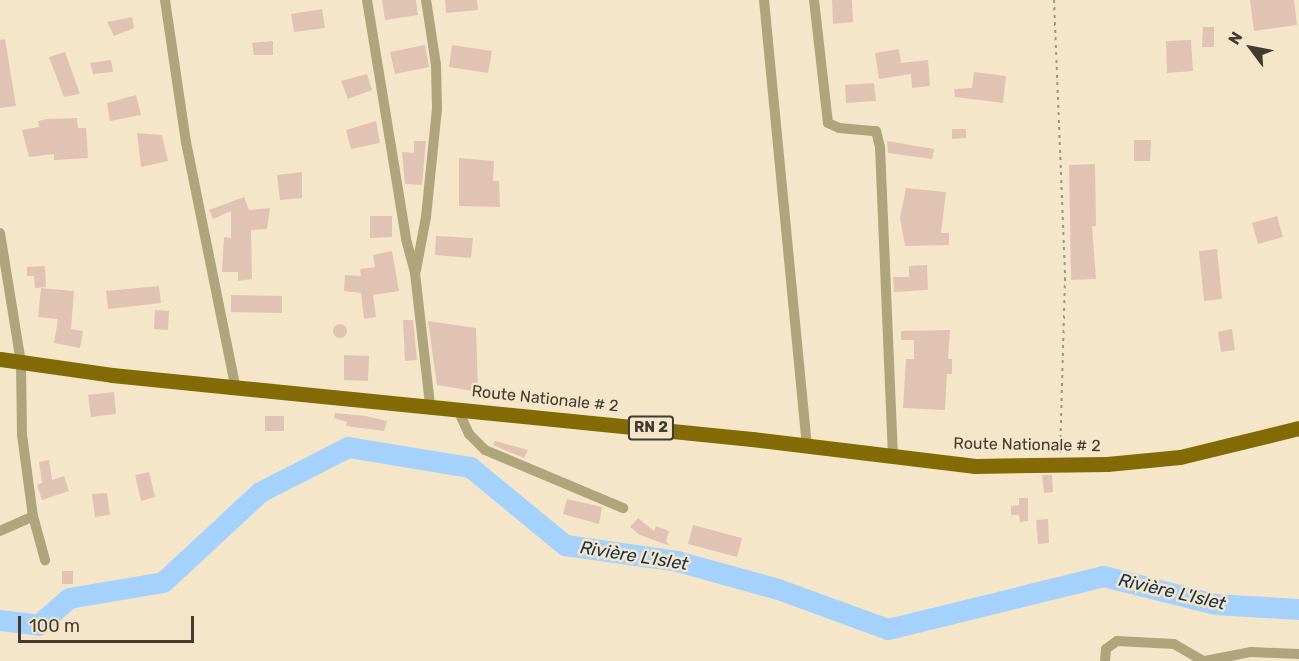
<!DOCTYPE html>
<html>
<head>
<meta charset="utf-8">
<style>
	body { margin:0 }
	#map { position:relative; width:1299px; height:661px; overflow:hidden; background:#f5e6ca; font-family:Rubik,sans-serif }
	div>[style] { position:absolute }
	[style*='--x'] { left:calc(var(--x)*1px); top:calc(var(--y)*1px); width:calc(var(--w)*1px); rotate:calc(var(--a)*1deg) }
	.river>* { height:21px; margin:-10.5px; padding:0 10.5px; transform-origin:10.5px; border-radius:10.5px; background:#a5d2fd }
	.building>* { inset:0; background:#e1c3b4 }
	.round { border-radius:50% }
	.path>* { height:2px; margin-top:-1px; transform-origin:0; background:repeating-linear-gradient(90deg,#9f9581 0 3px,transparent 0 7.5px) }
	.street>* { height:10px; margin:-5px; padding:0 5px; transform-origin:5px; border-radius:5px; background:#b0a47c }
	.primary>* { height:15px; margin:-7.5px; padding:0 7.5px; transform-origin:7.5px; border-radius:7.5px; background:#826b04 }
	span { translate:-50% -50%; white-space:nowrap; text-align:center; line-height:1.15; -webkit-text-stroke:5px #f5e6ca; paint-order:stroke }
	.shield-label span { padding:2px 4px; background:#f5e6ca; border:2px solid; border-radius:4px; -webkit-text-stroke-width:0 }
	.shield-label { font-size:15px; color:#413b30; font-weight:700 }
	.street-label { font-size:16px; color:#413b30 }
	.water-label { font-size:18px; color:#11324e; font-style:italic }
	.north { position:absolute; left:1221px; top:18px; width:60px; height:60px; -webkit-text-stroke:4px #f5e6ca; paint-order:stroke; rotate:302deg; font-size:16px; font-weight:700; line-height:24px; text-align:center; color:#413b30 }
	.north::after { content:''; display:block; margin:auto; width:21px; height:27px; background:#413b30; clip-path:polygon(50% 0,100% 100%,50% 72%,0 100%) }
	.scale { position:absolute; left:18px; top:616px; width:176px; height:27px; box-sizing:border-box; border:3px solid #413b30; border-top:0; padding-left:8px; font-size:18px; line-height:21px; white-space:nowrap; color:#413b30; -webkit-text-stroke:4px #f5e6ca; paint-order:stroke }
</style>
</head>
<body>
<div id="map">
	<div class="river">
		<div style="--x:0;--y:620;--w:38;--a:7"></div>
		<div style="--x:38;--y:625;--w:41;--a:-41.1"></div>
		<div style="--x:69;--y:598;--w:95;--a:-9.7"></div>
		<div style="--x:163;--y:582;--w:132;--a:-42.9"></div>
		<div style="--x:260;--y:492;--w:99;--a:-27.1"></div>
		<div style="--x:348;--y:447;--w:124;--a:9.3"></div>
		<div style="--x:470;--y:467;--w:123;--a:39.4"></div>
		<div style="--x:565;--y:545;--w:113;--a:8.1"></div>
		<div style="--x:677;--y:561;--w:105;--a:15.5"></div>
		<div style="--x:778;--y:589;--w:117;--a:20"></div>
		<div style="--x:888;--y:629;--w:221;--a:-13.8"></div>
		<div style="--x:1103;--y:576;--w:115;--a:14"></div>
		<div style="--x:1215;--y:604;--w:84;--a:3.4"></div>
	</div>
	<div class="building">
		<div style="clip-path:polygon(382px 0,416px 0,418px 15px,385px 20px)"></div>
		<div style="clip-path:polygon(445px 0,477px 0,478px 10px,446px 13px)"></div>
		<div style="clip-path:polygon(832px 0,852px 0,853px 22px,833px 24px)"></div>
		<div style="clip-path:polygon(1250px 0,1294px 0,1297px 25px,1254px 31px)"></div>
		<div style="clip-path:polygon(322px 9px,325px 28px,294px 32px,291px 14px)"></div>
		<div style="clip-path:polygon(132px 17px,134px 28px,114px 36px,107px 22px)"></div>
		<div style="clip-path:polygon(1203px 27px,1214px 27px,1214px 47px,1202px 47px)"></div>
		<div style="clip-path:polygon(5px 39px,16px 106px,0 108px,0 40px)"></div>
		<div style="clip-path:polygon(1191px 40px,1193px 71px,1167px 73px,1166px 41px)"></div>
		<div style="clip-path:polygon(273px 41px,273px 55px,254px 55px,252px 43px)"></div>
		<div style="clip-path:polygon(425px 45px,429px 67px,395px 74px,390px 52px)"></div>
		<div style="clip-path:polygon(452px 45px,492px 51px,488px 73px,449px 67px)"></div>
		<div style="clip-path:polygon(899px 49px,901px 63px,928px 60px,930px 86px,912px 88px,911px 74px,879px 79px,875px 53px)"></div>
		<div style="clip-path:polygon(65px 52px,80px 94px,64px 97px,49px 57px)"></div>
		<div style="clip-path:polygon(111px 60px,113px 72px,93px 74px,90px 63px)"></div>
		<div style="clip-path:polygon(974px 72px,1006px 76px,1003px 103px,955px 97px,954px 89px,972px 88px)"></div>
		<div style="clip-path:polygon(367px 74px,372px 90px,348px 99px,341px 81px)"></div>
		<div style="clip-path:polygon(874px 83px,876px 101px,846px 103px,845px 85px)"></div>
		<div style="clip-path:polygon(136px 95px,141px 115px,110px 121px,107px 103px)"></div>
		<div style="clip-path:polygon(77px 118px,78px 128px,86px 128px,88px 158px,54px 160px,54px 154px,29px 157px,22px 130px,39px 127px,38px 121px,47px 119px)"></div>
		<div style="clip-path:polygon(376px 121px,380px 143px,351px 149px,346px 130px)"></div>
		<div style="clip-path:polygon(952px 129px,966px 129px,966px 138px,952px 139px)"></div>
		<div style="clip-path:polygon(137px 133px,162px 135px,168px 161px,141px 167px)"></div>
		<div style="clip-path:polygon(1134px 140px,1151px 140px,1150px 161px,1134px 161px)"></div>
		<div style="clip-path:polygon(414px 141px,426px 141px,422px 185px,405px 184px,402px 152px,414px 153px)"></div>
		<div style="clip-path:polygon(887px 141px,934px 149px,932px 159px,888px 153px)"></div>
		<div style="clip-path:polygon(459px 158px,494px 161px,493px 181px,499px 181px,500px 207px,459px 206px)"></div>
		<div style="clip-path:polygon(1095px 164px,1096px 226px,1092px 226px,1096px 279px,1071px 280px,1069px 165px)"></div>
		<div style="clip-path:polygon(302px 172px,302px 198px,280px 200px,277px 175px)"></div>
		<div style="clip-path:polygon(906px 188px,946px 192px,941px 233px,949px 233px,949px 245px,905px 246px,900px 218px)"></div>
		<div style="clip-path:polygon(244px 197px,249px 210px,270px 208px,267px 229px,251px 230px,252px 279px,238px 281px,238px 272px,222px 272px,224px 237px,231px 238px,231px 211px,213px 219px,209px 210px)"></div>
		<div style="clip-path:polygon(370px 216px,392px 216px,392px 237px,370px 238px)"></div>
		<div style="clip-path:polygon(1277px 216px,1283px 237px,1258px 244px,1252px 223px)"></div>
		<div style="clip-path:polygon(436px 236px,473px 238px,471px 258px,435px 255px)"></div>
		<div style="clip-path:polygon(1217px 249px,1222px 299px,1204px 301px,1199px 251px)"></div>
		<div style="clip-path:polygon(392px 251px,399px 291px,373px 295px,376px 317px,364px 319px,361px 293px,344px 291px,345px 275px,361px 276px,360px 269px,375px 267px,373px 255px)"></div>
		<div style="clip-path:polygon(927px 265px,928px 290px,894px 292px,893px 277px,909px 277px,909px 266px)"></div>
		<div style="clip-path:polygon(45px 266px,46px 287px,35px 288px,34px 276px,27px 276px,27px 267px)"></div>
		<div style="clip-path:polygon(159px 286px,161px 303px,108px 309px,106px 291px)"></div>
		<div style="clip-path:polygon(41px 288px,74px 291px,71px 329px,83px 331px,80px 348px,54px 343px,58px 319px,38px 317px)"></div>
		<div style="clip-path:polygon(231px 295px,282px 296px,282px 313px,231px 312px)"></div>
		<div style="clip-path:polygon(155px 310px,169px 311px,168px 330px,154px 329px)"></div>
		<div style="clip-path:polygon(403px 320px,413px 320px,417px 360px,405px 361px)"></div>
		<div style="clip-path:polygon(428px 321px,476px 328px,478px 392px,437px 385px)"></div>
		<div class="round" style="left:333px;top:324px;width:14px;height:14px"></div>
		<div style="clip-path:polygon(1232px 329px,1235px 350px,1221px 352px,1218px 332px)"></div>
		<div style="clip-path:polygon(950px 330px,948px 359px,952px 359px,952px 374px,947px 374px,945px 410px,903px 408px,906px 359px,914px 359px,914px 340px,901px 340px,901px 331px)"></div>
		<div style="clip-path:polygon(344px 355px,369px 356px,368px 381px,344px 380px)"></div>
		<div style="clip-path:polygon(114px 392px,116px 414px,91px 417px,88px 395px)"></div>
		<div style="clip-path:polygon(335px 413px,366px 416px,387px 421px,384px 431px,346px 426px,347px 422px,334px 418px)"></div>
		<div style="clip-path:polygon(265px 416px,284px 416px,284px 431px,265px 431px)"></div>
		<div style="clip-path:polygon(495px 441px,528px 450px,524px 458px,493px 445px)"></div>
		<div style="clip-path:polygon(49px 460px,52px 480px,64px 476px,69px 491px,42px 500px,37px 485px,42px 483px,39px 462px)"></div>
		<div style="clip-path:polygon(149px 472px,155px 497px,141px 501px,135px 475px)"></div>
		<div style="clip-path:polygon(1042px 475px,1052px 475px,1053px 492px,1044px 493px)"></div>
		<div style="clip-path:polygon(107px 493px,110px 515px,95px 517px,92px 494px)"></div>
		<div style="clip-path:polygon(1019px 498px,1028px 498px,1028px 521px,1020px 522px,1019px 515px,1011px 515px,1011px 506px,1019px 505px)"></div>
		<div style="clip-path:polygon(567px 499px,602px 507px,599px 524px,563px 514px)"></div>
		<div style="clip-path:polygon(638px 518px,654px 531px,656px 526px,669px 531px,666px 541px,670px 546px,640px 535px,630px 527px)"></div>
		<div style="clip-path:polygon(1048px 519px,1049px 543px,1038px 544px,1036px 520px)"></div>
		<div style="clip-path:polygon(693px 525px,742px 538px,737px 557px,688px 544px)"></div>
		<div style="clip-path:polygon(62px 571px,73px 571px,73px 584px,62px 584px)"></div>
	</div>
	<div class="path">
		<div style="--x:1054;--y:0;--w:278;--a:87.7"></div>
		<div style="--x:1065;--y:278;--w:175;--a:91.6"></div>
	</div>
	<div class="street">
		<div style="--x:165;--y:0;--w:144;--a:81.6"></div>
		<div style="--x:186;--y:142;--w:248;--a:78.6"></div>
		<div style="--x:367;--y:0;--w:242;--a:80.7"></div>
		<div style="--x:406;--y:239;--w:35;--a:75"></div>
		<div style="--x:415;--y:273;--w:133;--a:83.5"></div>
		<div style="--x:764;--y:0;--w:448;--a:84.5"></div>
		<div style="--x:814;--y:0;--w:124;--a:83.5"></div>
		<div style="--x:828;--y:123;--w:12;--a:24"></div>
		<div style="--x:839;--y:128;--w:37;--a:5"></div>
		<div style="--x:876;--y:131;--w:16;--a:76"></div>
		<div style="--x:880;--y:147;--w:309;--a:87.6"></div>
		<div style="--x:0;--y:233;--w:132;--a:80.8"></div>
		<div style="--x:21;--y:363;--w:72;--a:89.2"></div>
		<div style="--x:22;--y:435;--w:82;--a:82.3"></div>
		<div style="--x:33;--y:516;--w:46;--a:74.7"></div>
		<div style="--x:416;--y:270;--w:54;--a:-79.3"></div>
		<div style="--x:426;--y:217;--w:109;--a:-84.2"></div>
		<div style="--x:437;--y:109;--w:44;--a:-91.3"></div>
		<div style="--x:436;--y:65;--w:66;--a:-98.7"></div>
		<div style="--x:457;--y:408;--w:29;--a:65"></div>
		<div style="--x:469;--y:434;--w:23;--a:45"></div>
		<div style="--x:485;--y:450;--w:150;--a:22.8"></div>
		<div style="--x:0;--y:531;--w:36;--a:-24"></div>
		<div style="--x:1105;--y:661;--w:12;--a:-85"></div>
		<div style="--x:1106;--y:649;--w:14;--a:-36"></div>
		<div style="--x:1117;--y:641;--w:57;--a:3"></div>
		<div style="--x:1174;--y:644;--w:34;--a:30"></div>
		<div style="--x:1205;--y:661;--w:47;--a:-11.1"></div>
		<div style="--x:1251;--y:652;--w:48;--a:2.4"></div>
	</div>
	<div class="primary">
		<div style="--x:0;--y:359;--w:113;--a:8.1"></div>
		<div style="--x:112;--y:375;--w:643;--a:5.71"></div>
		<div style="--x:752;--y:439;--w:225;--a:6.9"></div>
		<div style="--x:975;--y:466;--w:132;--a:-0.9"></div>
		<div style="--x:1107;--y:464;--w:73;--a:-5.5"></div>
		<div style="--x:1180;--y:457;--w:122;--a:-13.7"></div>
	</div>
	<div class="shield-label">
		<span style="left:651px;top:428px">RN 2</span>
	</div>
	<div class="street-label">
		<span style="left:545px;top:399px;rotate:6deg">Route Nationale # 2</span>
		<span style="left:1027px;top:445px;rotate:1deg">Route Nationale # 2</span>
	</div>
	<div class="water-label">
		<span style="left:634px;top:556px;rotate:9deg">Rivière L'Islet</span>
		<span style="left:1172px;top:592px;rotate:13deg">Rivière L'Islet</span>
	</div>
	<div class="north">N</div>
	<div class="scale">100 m</div>
</div>
</body>
</html>
